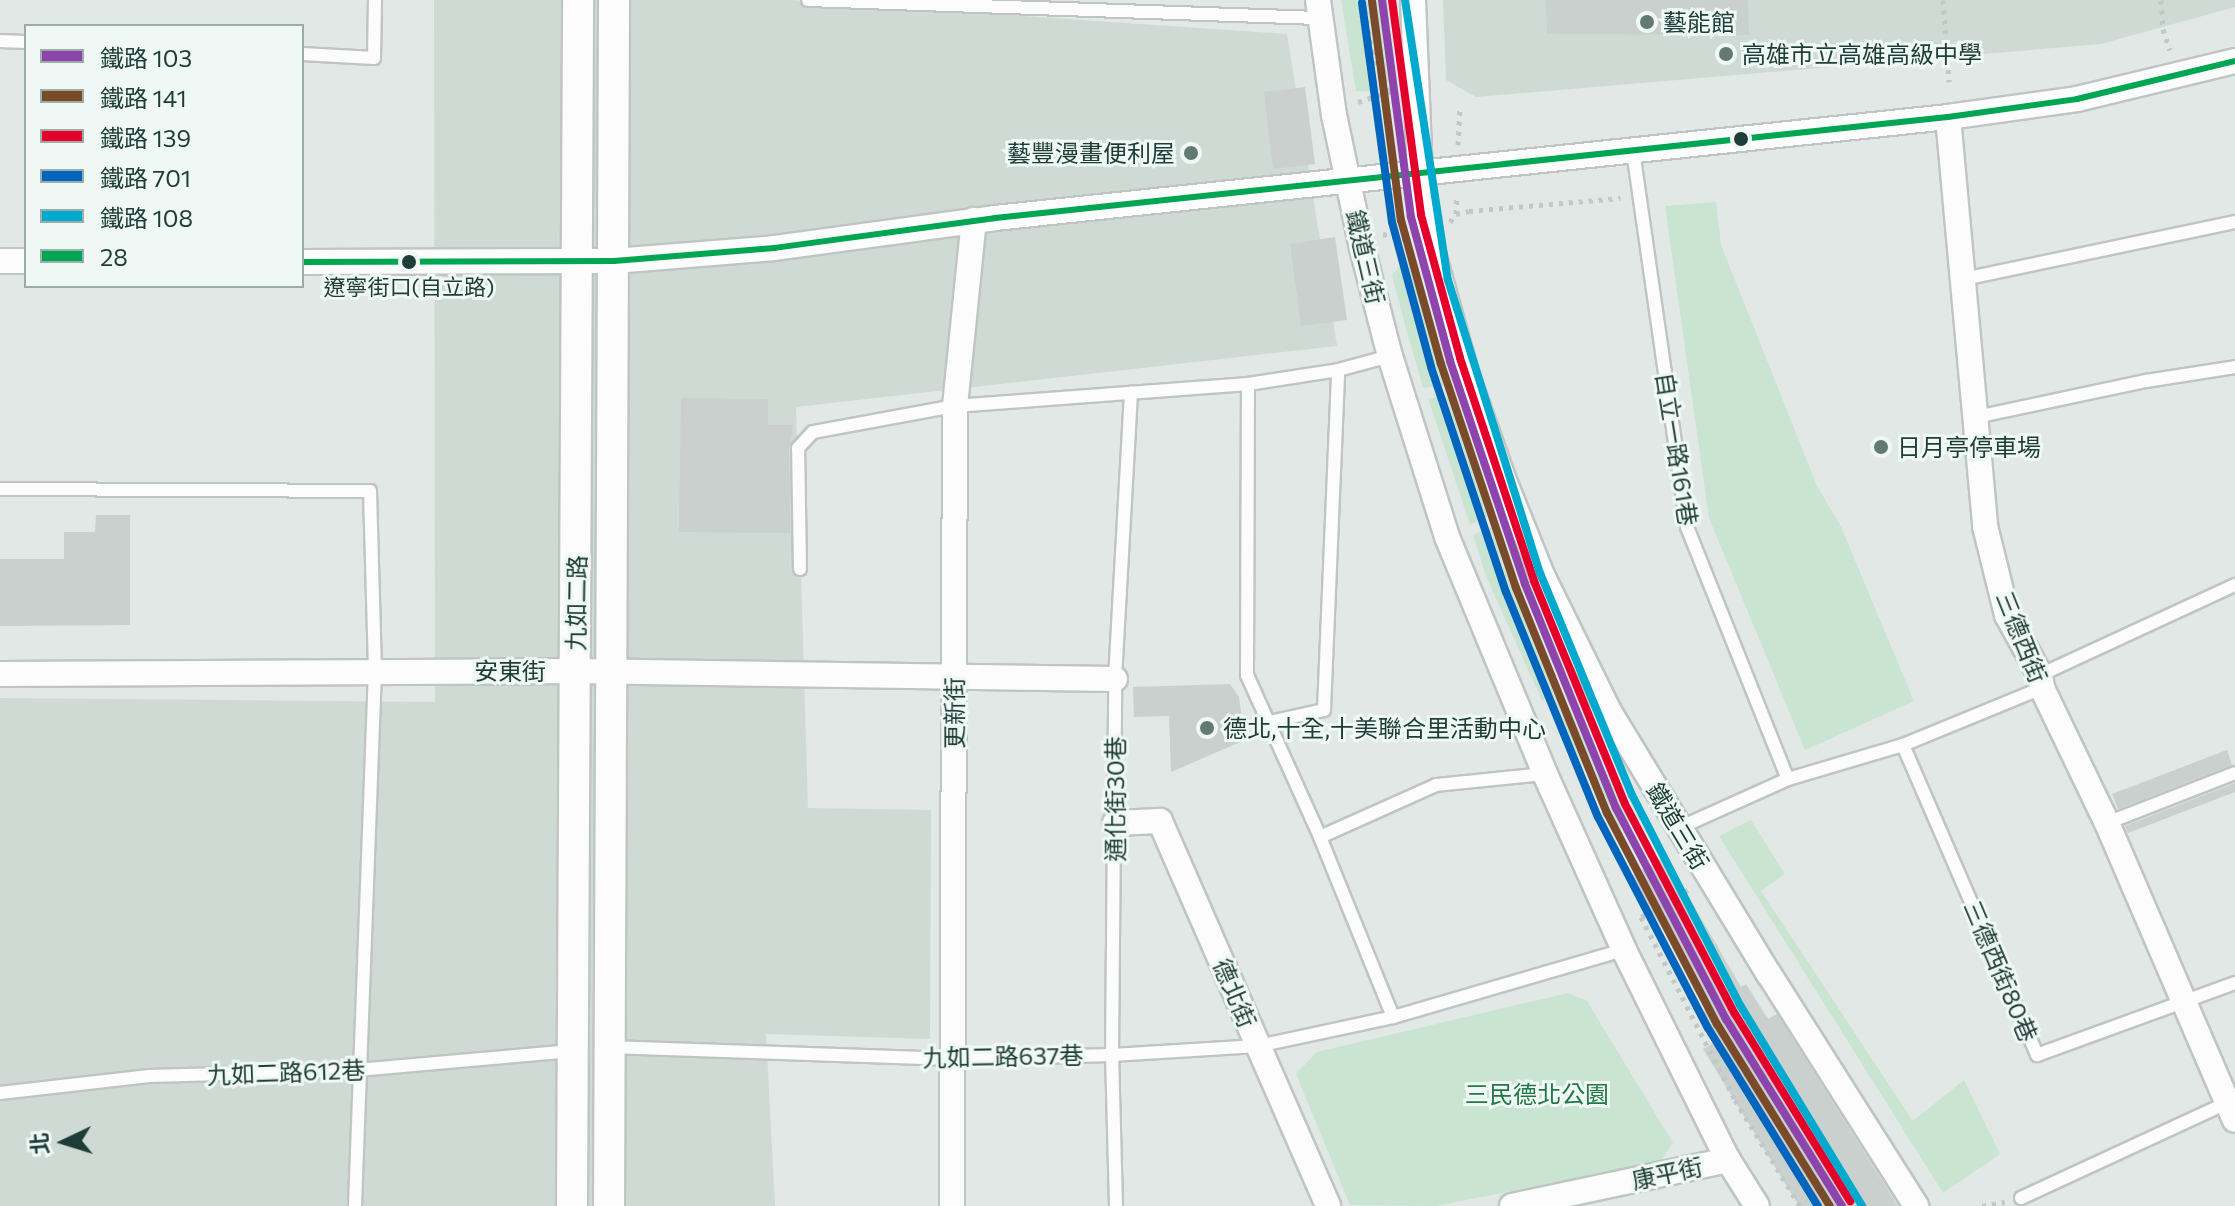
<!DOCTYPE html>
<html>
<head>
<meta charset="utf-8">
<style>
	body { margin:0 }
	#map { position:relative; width:2235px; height:1206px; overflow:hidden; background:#e2e8e5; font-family:Commissioner,"Noto Sans TC",sans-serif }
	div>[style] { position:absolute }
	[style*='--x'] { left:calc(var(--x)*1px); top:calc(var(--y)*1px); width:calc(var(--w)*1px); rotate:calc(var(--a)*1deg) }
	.built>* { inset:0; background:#cfdad5 }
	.green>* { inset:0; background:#c9e4d1 }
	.building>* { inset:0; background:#c9d0cd }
	.path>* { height:5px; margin-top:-2.5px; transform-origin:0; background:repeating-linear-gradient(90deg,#bfc9c6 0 4px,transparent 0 10px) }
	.roads { filter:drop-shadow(2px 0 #bfc5c3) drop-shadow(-2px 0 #bfc5c3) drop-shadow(0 2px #bfc5c3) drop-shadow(0 -2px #bfc5c3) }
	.service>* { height:12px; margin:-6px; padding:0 6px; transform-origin:6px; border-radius:6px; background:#fbfcfb }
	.minor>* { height:24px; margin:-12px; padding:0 12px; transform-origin:12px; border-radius:12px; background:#fbfcfb }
	.tertiary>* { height:30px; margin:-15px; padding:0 15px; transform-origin:15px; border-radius:15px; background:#fbfcfb }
	.bus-1>* { height:6px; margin:-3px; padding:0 3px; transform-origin:3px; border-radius:3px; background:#00a651 }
	.rail-1>* { height:8px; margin:-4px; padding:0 4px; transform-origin:4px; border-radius:4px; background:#8e44ad }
	.rail-2>* { height:8px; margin:-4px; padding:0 4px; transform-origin:4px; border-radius:4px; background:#7a4b2a }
	.rail-3>* { height:8px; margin:-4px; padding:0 4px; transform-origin:4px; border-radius:4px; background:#e4002b }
	.rail-4>* { height:8px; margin:-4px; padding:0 4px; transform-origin:4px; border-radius:4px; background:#0065bd }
	.rail-5>* { height:8px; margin:-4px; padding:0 4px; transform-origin:4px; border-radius:4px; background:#00a9ce }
	.dots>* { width:22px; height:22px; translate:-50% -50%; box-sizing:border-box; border:4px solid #eff8f4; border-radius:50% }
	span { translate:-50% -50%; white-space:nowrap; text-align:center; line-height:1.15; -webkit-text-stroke:6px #eff8f4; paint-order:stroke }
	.bus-label { font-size:22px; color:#1e3d36 }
	.poi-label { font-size:24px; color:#1e3d36 }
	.left { translate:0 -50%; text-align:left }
	.right { translate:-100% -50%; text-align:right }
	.street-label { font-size:24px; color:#1e3d36 }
	.park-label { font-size:24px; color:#237847 }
	.legend { position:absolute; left:24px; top:24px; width:280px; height:264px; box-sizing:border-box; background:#eff8f4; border:2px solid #9bada8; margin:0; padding:10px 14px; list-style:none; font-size:24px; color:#1e3d36 }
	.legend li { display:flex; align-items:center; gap:16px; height:40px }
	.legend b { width:40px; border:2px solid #9bada8 }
	.north { position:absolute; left:24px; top:1102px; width:80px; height:80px; -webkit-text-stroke:6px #eff8f4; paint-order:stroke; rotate:266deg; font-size:22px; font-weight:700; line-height:32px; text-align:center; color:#1e3d36 }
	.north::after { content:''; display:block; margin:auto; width:28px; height:36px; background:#1e3d36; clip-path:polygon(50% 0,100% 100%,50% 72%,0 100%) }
</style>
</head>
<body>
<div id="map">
	<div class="built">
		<div style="clip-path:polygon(434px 0,790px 0,1287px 34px,1337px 346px,796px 407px,808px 808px,931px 810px,930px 1039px,766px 1034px,775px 1206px,0 1206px,0 698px,435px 702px)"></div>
		<div style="clip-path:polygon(1443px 0,2235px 0,2235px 7px,2101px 44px,1476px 97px,1446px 80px)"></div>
	</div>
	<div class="green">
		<div style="clip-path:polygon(1341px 0,1357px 0,1374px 71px,1373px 92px,1356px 91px)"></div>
		<div style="clip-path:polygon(1366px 0,1387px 0,1394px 81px,1388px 83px,1372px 41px)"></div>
		<div style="clip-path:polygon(1716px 202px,1721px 245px,1817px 486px,1841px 527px,1914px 701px,1805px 750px,1709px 518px,1665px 206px)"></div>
		<div style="clip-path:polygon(1409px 257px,1427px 327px,1444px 385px,1423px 388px,1407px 332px,1392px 275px)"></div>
		<div style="clip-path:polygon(1450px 397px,1490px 515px,1470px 525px,1428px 398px)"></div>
		<div style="clip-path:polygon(1497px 525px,1501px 562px,1566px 703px,1595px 757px,1641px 820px,1613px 829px,1549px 696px,1542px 701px,1486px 576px,1473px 535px)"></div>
		<div style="clip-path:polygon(1751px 820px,1785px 874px,1761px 891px,1913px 1121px,1964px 1080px,2000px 1154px,1943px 1193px,1719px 836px)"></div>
		<div style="clip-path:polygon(1568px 993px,1587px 1001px,1673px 1143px,1660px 1162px,1435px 1206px,1350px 1205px,1296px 1074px,1317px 1052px)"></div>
	</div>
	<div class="building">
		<div style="clip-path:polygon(1546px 0,1748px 0,1749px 35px,1547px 34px)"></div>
		<div style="clip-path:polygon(1305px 87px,1315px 164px,1273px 169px,1264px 92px)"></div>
		<div style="clip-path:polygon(1335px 237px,1347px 320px,1301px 326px,1290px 244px)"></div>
		<div style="clip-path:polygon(681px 398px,768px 399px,768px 425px,793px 425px,789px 448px,790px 533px,679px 532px)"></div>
		<div style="clip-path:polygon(96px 515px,130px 515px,130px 625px,0 626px,0 559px,64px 559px,64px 532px,95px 532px)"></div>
		<div style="clip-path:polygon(1230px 684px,1239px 697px,1245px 740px,1171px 772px,1169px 716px,1134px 717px,1133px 687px)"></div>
		<div style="clip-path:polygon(2227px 750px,2232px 765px,2118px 809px,2112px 794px)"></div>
		<div style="clip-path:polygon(2235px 783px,2235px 792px,2128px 833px,2125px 826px)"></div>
		<div style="clip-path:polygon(1665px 856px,1741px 987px,1746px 984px,1768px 1019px,1777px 1014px,1898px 1206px,1799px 1206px,1703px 1049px,1720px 1039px,1702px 1012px,1711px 1006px,1630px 877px)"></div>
	</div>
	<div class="path">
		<div style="--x:1363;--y:0;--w:52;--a:80"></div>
		<div style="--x:1372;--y:51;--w:43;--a:68.2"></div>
		<div style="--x:1943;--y:0;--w:82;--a:85.8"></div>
		<div style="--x:2161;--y:0;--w:29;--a:86"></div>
		<div style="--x:2163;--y:29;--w:22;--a:72"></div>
		<div style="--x:1358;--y:102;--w:35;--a:-18"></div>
		<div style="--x:1458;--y:145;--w:39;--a:-87"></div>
		<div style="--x:1456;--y:214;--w:19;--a:-87"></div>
		<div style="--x:1450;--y:222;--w:10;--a:-53"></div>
		<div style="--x:1456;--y:214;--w:13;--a:-13"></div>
		<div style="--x:1469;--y:211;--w:152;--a:-4.9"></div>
		<div style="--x:1383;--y:234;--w:23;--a:13"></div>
		<div style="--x:1688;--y:890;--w:54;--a:150.1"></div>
		<div style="--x:1641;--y:917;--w:206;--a:62.8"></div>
		<div style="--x:1735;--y:1100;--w:124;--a:58.5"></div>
		<div style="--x:1982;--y:1206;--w:23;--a:-10"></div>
	</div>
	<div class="roads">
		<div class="service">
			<div style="--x:808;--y:0;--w:511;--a:2.02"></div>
			<div style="--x:0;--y:41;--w:26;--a:2"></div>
			<div style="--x:302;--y:54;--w:72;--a:3.2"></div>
			<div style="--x:374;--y:58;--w:58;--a:-89"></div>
			<div style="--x:1633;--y:151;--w:380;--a:81.8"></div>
			<div style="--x:1687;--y:527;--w:271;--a:68.2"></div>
			<div style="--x:1964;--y:279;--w:277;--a:-11.9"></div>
			<div style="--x:1248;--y:384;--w:291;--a:90.2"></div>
			<div style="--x:1247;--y:675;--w:178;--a:65.7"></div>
			<div style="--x:1320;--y:837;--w:194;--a:67.9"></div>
			<div style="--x:1976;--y:417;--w:174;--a:-12"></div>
			<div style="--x:2146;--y:381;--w:90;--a:-8.9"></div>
			<div style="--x:0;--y:489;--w:370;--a:0.3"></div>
			<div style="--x:370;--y:491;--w:179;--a:88.4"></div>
			<div style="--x:375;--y:670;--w:536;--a:92.14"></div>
			<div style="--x:800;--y:569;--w:121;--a:-90.9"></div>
			<div style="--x:798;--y:448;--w:22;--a:-47"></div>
			<div style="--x:813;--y:432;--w:144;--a:-10.4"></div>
			<div style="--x:955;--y:406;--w:294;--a:-4.3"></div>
			<div style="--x:1248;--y:384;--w:91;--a:-8.8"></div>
			<div style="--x:1338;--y:370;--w:54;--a:-15.1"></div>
			<div style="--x:2040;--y:675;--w:215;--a:-24.8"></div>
			<div style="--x:1269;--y:722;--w:56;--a:-12.3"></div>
			<div style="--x:1324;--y:710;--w:340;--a:-87.6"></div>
			<div style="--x:1903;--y:745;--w:338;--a:66.6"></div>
			<div style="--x:2037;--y:1055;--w:211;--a:-20"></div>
			<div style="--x:2107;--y:823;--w:137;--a:-21.3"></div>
			<div style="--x:1679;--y:828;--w:120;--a:-24.2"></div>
			<div style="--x:1788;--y:779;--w:120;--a:-16.5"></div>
			<div style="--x:1903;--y:745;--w:150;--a:-22.3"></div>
			<div style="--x:1320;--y:837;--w:127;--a:-24.1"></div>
			<div style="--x:1436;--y:785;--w:110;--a:-5.8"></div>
			<div style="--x:609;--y:1047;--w:343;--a:2"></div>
			<div style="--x:952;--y:1059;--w:160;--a:-1.4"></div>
			<div style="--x:1112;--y:1055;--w:146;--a:-3.5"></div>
			<div style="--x:1258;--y:1046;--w:138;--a:-12.1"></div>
			<div style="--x:1393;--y:1017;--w:241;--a:-16.2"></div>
			<div style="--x:0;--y:1093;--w:150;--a:-6.5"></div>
			<div style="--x:149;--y:1076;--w:209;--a:-1.6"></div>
			<div style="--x:358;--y:1070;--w:214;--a:-5.1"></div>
			<div style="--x:2021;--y:1198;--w:227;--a:-24.8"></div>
			<div style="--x:1116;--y:1206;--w:151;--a:-91.5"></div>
			<div style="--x:1112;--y:1055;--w:376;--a:-89.5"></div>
			<div style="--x:1115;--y:679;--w:287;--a:-86.8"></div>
		</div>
		<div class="minor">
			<div style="--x:1318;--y:0;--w:116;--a:82.1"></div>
			<div style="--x:1334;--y:115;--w:136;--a:78.1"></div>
			<div style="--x:1362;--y:248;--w:112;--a:75.5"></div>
			<div style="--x:1390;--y:356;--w:190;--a:72.5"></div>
			<div style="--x:1447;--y:537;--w:256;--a:67.5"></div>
			<div style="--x:1545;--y:774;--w:193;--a:65.8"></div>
			<div style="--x:1624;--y:950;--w:234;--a:63.7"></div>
			<div style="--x:1728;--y:1160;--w:54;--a:57.8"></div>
			<div style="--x:1413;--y:0;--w:171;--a:87.7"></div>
			<div style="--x:1420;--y:171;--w:57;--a:84"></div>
			<div style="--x:1426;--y:228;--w:157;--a:74.5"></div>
			<div style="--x:1468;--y:379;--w:105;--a:70.5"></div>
			<div style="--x:1503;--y:478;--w:105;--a:68.1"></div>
			<div style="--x:1542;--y:575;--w:154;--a:63.8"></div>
			<div style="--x:1610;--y:713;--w:306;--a:58.7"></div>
			<div style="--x:1769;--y:974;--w:275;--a:57.6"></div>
			<div style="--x:1948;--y:117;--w:411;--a:84.8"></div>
			<div style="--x:1985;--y:526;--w:92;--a:76.1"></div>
			<div style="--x:2007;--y:615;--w:68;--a:61.2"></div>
			<div style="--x:2040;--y:675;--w:13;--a:81"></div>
			<div style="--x:2042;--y:688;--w:150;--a:64.3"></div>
			<div style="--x:2107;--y:823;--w:323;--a:66.7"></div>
			<div style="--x:0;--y:261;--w:26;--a:0"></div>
			<div style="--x:302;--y:262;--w:312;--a:-0.2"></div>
			<div style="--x:614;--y:261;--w:161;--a:-4.6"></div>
			<div style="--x:774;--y:248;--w:223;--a:-7.7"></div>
			<div style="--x:995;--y:218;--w:958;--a:-6.05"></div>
			<div style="--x:1948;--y:117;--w:130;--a:-7.9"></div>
			<div style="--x:2077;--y:99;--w:163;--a:-13.5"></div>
			<div style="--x:0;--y:674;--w:575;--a:-0.3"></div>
			<div style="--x:575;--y:671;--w:540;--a:0.85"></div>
			<div style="--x:1115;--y:823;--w:45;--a:-2.5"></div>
			<div style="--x:1160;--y:821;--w:420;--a:66.4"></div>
			<div style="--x:952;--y:1206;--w:800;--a:-89.79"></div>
			<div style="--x:955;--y:406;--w:187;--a:-84.2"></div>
			<div style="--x:1512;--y:1206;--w:221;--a:-12"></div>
		</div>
		<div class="tertiary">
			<div style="--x:572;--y:1206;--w:1206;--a:-89.71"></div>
			<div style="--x:609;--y:1206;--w:1206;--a:-89.76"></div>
		</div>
	</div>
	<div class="bus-1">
		<div style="--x:302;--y:262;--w:312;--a:-0.2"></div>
		<div style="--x:614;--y:261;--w:161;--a:-4.6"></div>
		<div style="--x:774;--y:248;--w:223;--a:-7.7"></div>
		<div style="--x:995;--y:218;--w:958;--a:-6.05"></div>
		<div style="--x:1948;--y:117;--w:130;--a:-7.9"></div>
		<div style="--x:2077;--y:99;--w:163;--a:-13.5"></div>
	</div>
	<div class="rail-1">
		<div style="--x:1382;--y:0;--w:219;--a:82.4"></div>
		<div style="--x:1411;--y:217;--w:149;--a:74.8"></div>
		<div style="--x:1450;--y:361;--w:235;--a:71.4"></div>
		<div style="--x:1525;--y:584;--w:242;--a:67.9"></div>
		<div style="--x:1616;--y:808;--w:238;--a:62.5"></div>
		<div style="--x:1726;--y:1019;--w:220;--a:58.2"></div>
	</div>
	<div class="rail-2">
		<div style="--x:1372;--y:1;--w:221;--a:82.5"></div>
		<div style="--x:1401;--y:220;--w:149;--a:74.5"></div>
		<div style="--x:1441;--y:364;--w:236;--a:71.5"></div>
		<div style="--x:1516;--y:588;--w:243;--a:68"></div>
		<div style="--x:1607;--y:813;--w:238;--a:62.5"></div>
		<div style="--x:1717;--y:1024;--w:214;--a:58.2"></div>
	</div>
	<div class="rail-3">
		<div style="--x:1392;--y:0;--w:217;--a:82.3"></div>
		<div style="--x:1421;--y:215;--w:148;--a:74.7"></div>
		<div style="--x:1460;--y:358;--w:235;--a:71.6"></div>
		<div style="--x:1534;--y:581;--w:241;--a:67.8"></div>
		<div style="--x:1625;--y:804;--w:237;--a:62.4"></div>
		<div style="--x:1735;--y:1014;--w:220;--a:58.4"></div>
	</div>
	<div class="rail-4">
		<div style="--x:1362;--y:3;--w:221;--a:82.2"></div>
		<div style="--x:1392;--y:222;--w:150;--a:74.9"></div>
		<div style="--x:1431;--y:367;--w:237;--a:71.6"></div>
		<div style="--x:1506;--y:592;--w:243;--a:67.8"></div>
		<div style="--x:1598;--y:817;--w:238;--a:62.5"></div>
		<div style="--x:1708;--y:1028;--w:209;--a:58.3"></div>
	</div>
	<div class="rail-5">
		<div style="--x:1405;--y:0;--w:283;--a:81.3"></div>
		<div style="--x:1448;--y:280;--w:307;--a:72.6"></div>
		<div style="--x:1540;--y:573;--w:240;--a:67.5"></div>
		<div style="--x:1632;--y:795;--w:236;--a:62.8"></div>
		<div style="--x:1740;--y:1005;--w:235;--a:58.7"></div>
	</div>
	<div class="dots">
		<div style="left:1647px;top:22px;background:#637973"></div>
		<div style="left:1726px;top:54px;background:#637973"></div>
		<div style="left:1741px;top:139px;background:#1e3d36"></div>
		<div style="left:1191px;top:153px;background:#637973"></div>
		<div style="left:409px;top:262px;background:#1e3d36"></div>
		<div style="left:1881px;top:447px;background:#637973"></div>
		<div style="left:1207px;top:728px;background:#637973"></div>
	</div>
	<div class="bus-label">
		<span style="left:409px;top:287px">遼寧街口(自立路)</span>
	</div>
	<div class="poi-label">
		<span class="left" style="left:1663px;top:22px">藝能館</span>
		<span class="left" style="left:1742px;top:54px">高雄市立高雄高級中學</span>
		<span class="right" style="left:1175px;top:153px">藝豐漫畫便利屋</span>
		<span class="left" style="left:1897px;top:447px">日月亭停車場</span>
		<span class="left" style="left:1223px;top:728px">德北,十全,十美聯合里活動中心</span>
	</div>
	<div class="street-label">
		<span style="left:1366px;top:257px;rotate:77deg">鐵道三街</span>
		<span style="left:1677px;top:449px;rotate:81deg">自立一路161巷</span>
		<span style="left:576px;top:603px;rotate:-89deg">九如二路</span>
		<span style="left:2022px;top:637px;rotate:68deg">三德西街</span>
		<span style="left:510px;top:671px">安東街</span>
		<span style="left:954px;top:713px;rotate:-90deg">更新街</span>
		<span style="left:1115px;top:799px;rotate:-90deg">通化街30巷</span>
		<span style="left:1678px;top:826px;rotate:59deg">鐵道三街</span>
		<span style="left:2001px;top:971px;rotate:67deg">三德西街80巷</span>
		<span style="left:1235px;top:993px;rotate:67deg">德北街</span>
		<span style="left:1003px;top:1056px;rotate:-1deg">九如二路637巷</span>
		<span style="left:286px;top:1072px;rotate:-2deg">九如二路612巷</span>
		<span style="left:1667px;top:1173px;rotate:-12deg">康平街</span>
	</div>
	<div class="park-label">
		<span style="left:1537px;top:1094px">三民德北公園</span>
	</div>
	<ul class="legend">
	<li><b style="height:10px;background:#8e44ad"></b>鐵路 103</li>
	<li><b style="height:10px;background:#7a4b2a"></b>鐵路 141</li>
	<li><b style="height:10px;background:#e4002b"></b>鐵路 139</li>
	<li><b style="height:10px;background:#0065bd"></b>鐵路 701</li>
	<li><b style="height:10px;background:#00a9ce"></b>鐵路 108</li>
	<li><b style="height:10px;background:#00a651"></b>28</li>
	</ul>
	<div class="north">北</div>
</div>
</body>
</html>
